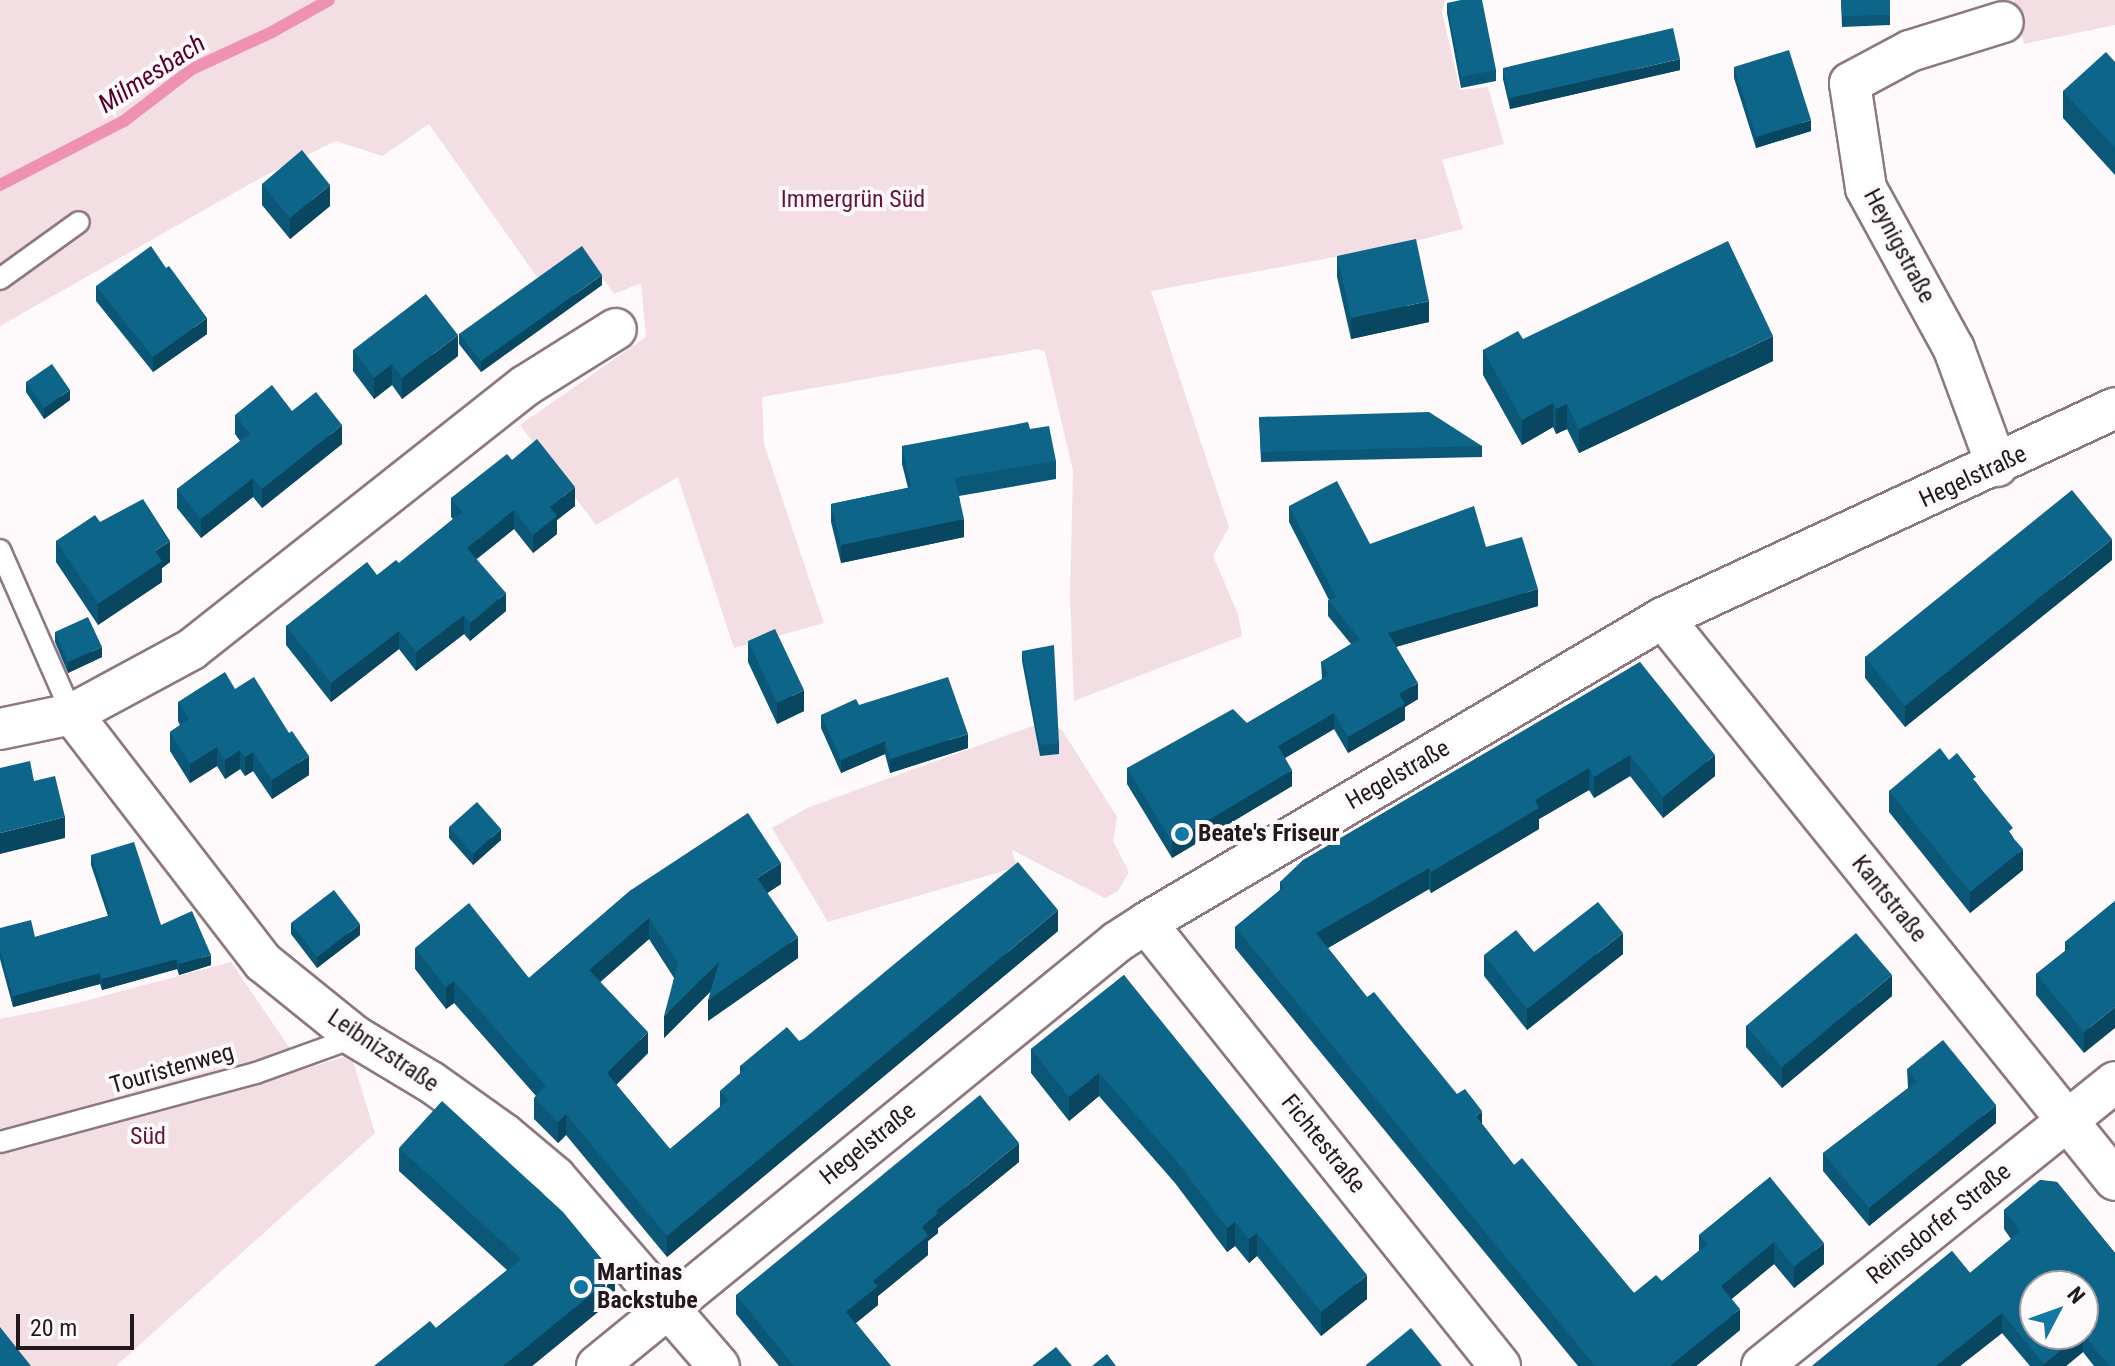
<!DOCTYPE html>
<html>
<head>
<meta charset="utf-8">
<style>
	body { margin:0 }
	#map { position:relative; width:2115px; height:1366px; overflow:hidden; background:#fef9fb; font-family:"Roboto Condensed",sans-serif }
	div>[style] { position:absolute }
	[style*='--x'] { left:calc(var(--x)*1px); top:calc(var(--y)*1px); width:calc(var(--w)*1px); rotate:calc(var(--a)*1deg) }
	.green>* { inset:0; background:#f3dee4 }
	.stream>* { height:12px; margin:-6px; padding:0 6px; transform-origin:6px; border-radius:6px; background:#ef91b3 }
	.roads { filter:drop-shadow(2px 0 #8e787f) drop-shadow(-2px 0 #8e787f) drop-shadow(0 2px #8e787f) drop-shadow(0 -2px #8e787f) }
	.lane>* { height:20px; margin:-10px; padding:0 10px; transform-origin:10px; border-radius:10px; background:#fff }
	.street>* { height:40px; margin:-20px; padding:0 20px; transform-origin:20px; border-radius:20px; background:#fff }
	.wall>* { inset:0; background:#0b5777 }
	.shaded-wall>* { inset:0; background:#094761 }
	.building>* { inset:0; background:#0d658a }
	.dots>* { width:22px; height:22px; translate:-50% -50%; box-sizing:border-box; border:4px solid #fef9fb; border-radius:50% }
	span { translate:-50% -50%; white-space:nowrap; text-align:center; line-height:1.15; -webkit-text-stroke:8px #fef9fb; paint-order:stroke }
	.park-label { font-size:24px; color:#66143a }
	.street-label { font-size:24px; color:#22191c }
	.poi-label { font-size:24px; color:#22191c; font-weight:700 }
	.left { translate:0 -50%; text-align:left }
	.water-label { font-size:26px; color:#55002c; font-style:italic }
	.north { position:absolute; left:2019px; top:1270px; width:80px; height:80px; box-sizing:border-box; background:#fef9fb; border:2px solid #a69fa2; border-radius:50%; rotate:49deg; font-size:22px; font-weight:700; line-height:32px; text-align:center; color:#22191c }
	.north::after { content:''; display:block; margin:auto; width:28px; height:36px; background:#1177a3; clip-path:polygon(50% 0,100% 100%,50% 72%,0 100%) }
	.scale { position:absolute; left:16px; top:1314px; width:118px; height:36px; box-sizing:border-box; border:4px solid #22191c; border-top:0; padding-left:10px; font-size:24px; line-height:28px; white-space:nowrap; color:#22191c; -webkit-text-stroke:6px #fef9fb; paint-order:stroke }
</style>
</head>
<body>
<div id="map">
	<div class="green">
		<div style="clip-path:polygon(0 0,1445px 0,1442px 12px,1460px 90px,1488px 87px,1504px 144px,1442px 160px,1463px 229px,1399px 245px,1151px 291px,1229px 527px,1213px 556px,1238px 614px,1242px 636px,1074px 701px,1070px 596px,1073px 471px,1045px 352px,1038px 349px,762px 397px,764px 444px,824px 623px,734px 648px,678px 477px,596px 525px,520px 425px,646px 337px,641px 283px,614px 294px,583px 251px,539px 280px,429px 124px,382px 156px,336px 141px,264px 176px,0 326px)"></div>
		<div style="clip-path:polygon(2014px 0,2115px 0,2115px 25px,2024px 44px)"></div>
		<div style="clip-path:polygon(1046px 721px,1062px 730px,1117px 817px,1113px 841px,1129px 872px,1118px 891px,1105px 898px,1012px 850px,1017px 867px,828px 922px,772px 828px,807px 808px)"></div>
		<div style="clip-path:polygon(231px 962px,304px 1069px,351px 1055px,375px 1133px,116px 1366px,0 1366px,0 1019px,70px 1005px)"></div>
	</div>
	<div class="stream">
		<div style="--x:0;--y:185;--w:140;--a:-27.3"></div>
		<div style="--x:124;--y:121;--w:86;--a:-37.4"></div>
		<div style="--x:192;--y:69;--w:88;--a:-24.8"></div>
		<div style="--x:272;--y:32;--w:65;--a:-29.3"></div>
	</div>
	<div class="roads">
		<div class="lane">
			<div style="--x:0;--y:279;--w:97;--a:-35.8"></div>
			<div style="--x:0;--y:550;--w:179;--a:66.3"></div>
			<div style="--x:0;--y:1142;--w:265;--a:-15.1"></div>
			<div style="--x:256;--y:1073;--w:106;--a:-19.8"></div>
		</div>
		<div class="street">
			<div style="--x:1997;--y:466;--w:125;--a:-110.2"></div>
			<div style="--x:1954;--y:349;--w:183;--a:-118.7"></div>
			<div style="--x:1866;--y:188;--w:106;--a:-98.7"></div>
			<div style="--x:1850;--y:83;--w:68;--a:-28.1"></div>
			<div style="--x:1910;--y:51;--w:97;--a:-17.3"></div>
			<div style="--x:1663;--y:618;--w:721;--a:51.19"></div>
			<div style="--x:72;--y:714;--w:313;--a:52.4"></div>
			<div style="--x:263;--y:962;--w:119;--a:38.9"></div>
			<div style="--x:356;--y:1037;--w:87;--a:31"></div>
			<div style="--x:431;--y:1082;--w:90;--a:35.5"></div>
			<div style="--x:504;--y:1134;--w:67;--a:40.1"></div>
			<div style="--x:555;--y:1177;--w:250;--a:49.1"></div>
			<div style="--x:0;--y:729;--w:74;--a:-11.8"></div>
			<div style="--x:72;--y:714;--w:136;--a:-28.4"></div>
			<div style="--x:192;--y:649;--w:424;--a:-38.3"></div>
			<div style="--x:525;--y:386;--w:107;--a:-32.1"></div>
			<div style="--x:1146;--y:923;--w:567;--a:51.37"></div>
			<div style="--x:597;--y:1366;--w:671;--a:-39.19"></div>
			<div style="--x:1117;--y:942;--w:35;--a:-33"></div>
			<div style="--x:1146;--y:923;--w:600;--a:-30.54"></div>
			<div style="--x:1663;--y:618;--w:498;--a:-24.9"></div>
			<div style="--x:1762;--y:1366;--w:453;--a:-38.8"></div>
		</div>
	</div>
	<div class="wall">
		<div style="clip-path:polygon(1841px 0,1890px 0,1890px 25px,1842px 27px)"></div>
		<div style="clip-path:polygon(1447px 3px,1496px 70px,1496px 81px,1461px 88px,1447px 13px)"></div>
		<div style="clip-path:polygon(2115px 62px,2115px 175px,2063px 118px,2063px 91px)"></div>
		<div style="clip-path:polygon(1734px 67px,1811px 131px,1756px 148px,1734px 78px)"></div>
		<div style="clip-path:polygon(1503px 68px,1680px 70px,1510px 109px,1503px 79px)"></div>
		<div style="clip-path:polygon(262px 184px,330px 206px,290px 239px,262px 205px)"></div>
		<div style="clip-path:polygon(1337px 256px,1429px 322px,1351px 339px,1337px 277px)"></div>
		<div style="clip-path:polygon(602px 285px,481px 372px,459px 344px,459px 334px)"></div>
		<div style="clip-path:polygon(96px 286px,207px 334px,153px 372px,96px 301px)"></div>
		<div style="clip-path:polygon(1523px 339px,1773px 361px,1579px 453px,1567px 429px,1556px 434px,1553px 427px,1522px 445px,1483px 375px,1483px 350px)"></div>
		<div style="clip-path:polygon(353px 350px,458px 356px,402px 399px,392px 385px,374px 399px,353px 371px)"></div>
		<div style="clip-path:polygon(26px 382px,70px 400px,44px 419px,26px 392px)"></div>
		<div style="clip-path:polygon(292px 411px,342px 444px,262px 508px,253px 497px,201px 538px,177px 508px,177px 489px,240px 441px,235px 434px,235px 415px)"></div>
		<div style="clip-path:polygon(1259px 417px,1482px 446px,1482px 457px,1261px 462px)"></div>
		<div style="clip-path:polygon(1030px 429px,1056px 461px,1056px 479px,959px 496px,964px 537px,841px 563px,831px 522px,831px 504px,908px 488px,902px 464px,902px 446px)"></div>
		<div style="clip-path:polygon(512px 460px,575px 506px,557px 520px,557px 534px,533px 553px,514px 529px,476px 559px,506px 611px,470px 641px,464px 634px,416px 671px,399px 649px,331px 702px,286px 645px,286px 626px,399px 563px,453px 519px,451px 517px,451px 498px)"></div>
		<div style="clip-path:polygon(1289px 506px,1370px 544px,1486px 547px,1538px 606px,1396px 647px,1418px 699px,1405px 707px,1405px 720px,1348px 753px,1334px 729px,1285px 758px,1292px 786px,1172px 858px,1127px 784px,1127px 768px,1247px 723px,1322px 679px,1321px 662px,1351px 644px,1328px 616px,1328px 600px,1329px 600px,1289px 522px)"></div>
		<div style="clip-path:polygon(100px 522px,170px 562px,162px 568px,162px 582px,98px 625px,56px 562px,56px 541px)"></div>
		<div style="clip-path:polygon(2112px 560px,1905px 727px,1865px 678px,1865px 657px)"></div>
		<div style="clip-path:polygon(55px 632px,102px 657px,68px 673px,55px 642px)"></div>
		<div style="clip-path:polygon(748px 641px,804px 711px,777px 724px,748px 662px)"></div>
		<div style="clip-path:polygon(1022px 651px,1059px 743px,1059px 754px,1040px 756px,1022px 661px)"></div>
		<div style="clip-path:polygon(1640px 662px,1715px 776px,1663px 818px,1630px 776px,1594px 798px,1589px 790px,1539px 819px,1539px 829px,1431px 893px,1429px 889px,1328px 948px,1367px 997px,1482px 1124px,1514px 1165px,1634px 1293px,1662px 1281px,1699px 1251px,1699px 1235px,1770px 1177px,1824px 1264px,1794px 1288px,1774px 1264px,1731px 1299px,1740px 1330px,1696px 1366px,1578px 1366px,1235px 948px,1235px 927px,1280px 890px,1280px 882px)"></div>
		<div style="clip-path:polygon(235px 689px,309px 775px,272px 799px,253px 771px,245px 776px,240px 769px,225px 779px,217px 766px,190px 783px,170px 751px,170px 732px,180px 725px,178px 721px,178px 702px)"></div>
		<div style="clip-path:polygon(859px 705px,968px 748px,890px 773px,885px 754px,841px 773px,821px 728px,821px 715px)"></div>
		<div style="clip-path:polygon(1949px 760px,1976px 782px,2013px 837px,2023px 870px,1970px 913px,1889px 812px,1889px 791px)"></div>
		<div style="clip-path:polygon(449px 827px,501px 840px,473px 865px,449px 838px)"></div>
		<div style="clip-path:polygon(91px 855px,161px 925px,211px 965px,179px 975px,177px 969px,102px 990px,100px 984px,13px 1007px,0 959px,0 928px,35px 937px,108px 916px,91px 865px)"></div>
		<div style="clip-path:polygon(781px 884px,767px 893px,798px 958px,708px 1021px,711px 991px,664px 1038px,674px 978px,649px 939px,600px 982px,648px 1053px,616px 1085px,670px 1149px,720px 1107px,720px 1091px,740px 1074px,740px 1066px,1058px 931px,667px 1257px,566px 1135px,558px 1143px,534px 1119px,534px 1098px,536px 1096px,454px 1003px,446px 1009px,415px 969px,415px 948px,529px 978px,631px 890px)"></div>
		<div style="clip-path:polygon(2115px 901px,2084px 1053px,2036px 995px,2036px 974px,2065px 951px,2065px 942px)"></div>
		<div style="clip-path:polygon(291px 923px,360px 935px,317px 968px,291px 934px)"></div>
		<div style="clip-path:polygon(1534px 952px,1623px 954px,1527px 1030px,1484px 976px,1484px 955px)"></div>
		<div style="clip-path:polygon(1124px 975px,1367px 1299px,1321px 1336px,1257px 1256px,1249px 1263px,1235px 1246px,1227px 1252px,1175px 1183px,1099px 1096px,1069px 1121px,1031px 1073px,1031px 1049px)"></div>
		<div style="clip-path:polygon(1892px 996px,1782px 1088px,1746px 1047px,1746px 1026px)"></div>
		<div style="clip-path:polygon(1907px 1069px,1996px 1123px,1869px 1226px,1823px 1171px,1823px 1153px,1908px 1088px)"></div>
		<div style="clip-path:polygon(399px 1148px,615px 1298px,532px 1366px,374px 1366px,436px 1328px,507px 1270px,399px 1171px)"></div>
		<div style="clip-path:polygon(1019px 1162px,938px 1228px,938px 1233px,928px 1241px,928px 1255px,878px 1296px,878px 1305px,856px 1323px,891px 1366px,779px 1366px,736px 1314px,736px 1295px)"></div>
		<div style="clip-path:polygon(evenodd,2040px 1180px,2057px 1182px,2115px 1253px,2115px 1366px,2094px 1366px,2083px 1352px,2066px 1366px,2030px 1366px,2002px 1333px,1960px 1366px,1812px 1366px,1952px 1251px,1970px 1273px,2011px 1239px,2004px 1229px,2004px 1210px,2040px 1180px,2035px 1286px,2083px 1286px,2083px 1334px,2035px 1334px,2035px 1286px)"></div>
	</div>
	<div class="shaded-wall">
		<div style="clip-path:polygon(1680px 59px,1680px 70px,1510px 109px,1510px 98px)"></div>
		<div style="clip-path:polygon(1811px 120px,1811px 131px,1756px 148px,1756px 137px)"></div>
		<div style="clip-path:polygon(330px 185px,330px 206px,290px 239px,290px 218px)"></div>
		<div style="clip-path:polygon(602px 275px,602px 285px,481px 372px,481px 361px)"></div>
		<div style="clip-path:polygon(1429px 301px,1429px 322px,1351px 339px,1351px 318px)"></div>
		<div style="clip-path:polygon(207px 318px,207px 334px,153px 372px,153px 357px)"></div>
		<div style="clip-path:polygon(458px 335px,458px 356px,402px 399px,402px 378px)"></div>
		<div style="clip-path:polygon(1773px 336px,1773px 361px,1579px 453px,1579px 429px)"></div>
		<div style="clip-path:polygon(392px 364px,392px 385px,374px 399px,374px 378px)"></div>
		<div style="clip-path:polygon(70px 390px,70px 400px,44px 419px,44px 408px)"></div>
		<div style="clip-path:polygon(1553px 403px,1553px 427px,1522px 445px,1522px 420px)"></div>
		<div style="clip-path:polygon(1567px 404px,1567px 429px,1556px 434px,1556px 409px)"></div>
		<div style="clip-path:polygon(342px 425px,342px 444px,262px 508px,262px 489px)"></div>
		<div style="clip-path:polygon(253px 478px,253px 497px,201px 538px,201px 519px)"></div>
		<div style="clip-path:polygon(575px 487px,575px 506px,557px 520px,557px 534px,533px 553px,533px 535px,550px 507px)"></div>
		<div style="clip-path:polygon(514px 510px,514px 529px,467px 567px,467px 548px)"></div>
		<div style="clip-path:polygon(964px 519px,964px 537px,841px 563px,841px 545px)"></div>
		<div style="clip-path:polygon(2112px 539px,2112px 560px,1905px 727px,1905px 706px)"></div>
		<div style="clip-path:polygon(170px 541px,170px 562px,162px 568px,162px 582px,98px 625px,98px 604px,155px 551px)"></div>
		<div style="clip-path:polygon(1538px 589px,1538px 606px,1388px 649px,1388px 633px)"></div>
		<div style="clip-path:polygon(506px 593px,506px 611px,470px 641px,470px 623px)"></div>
		<div style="clip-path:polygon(464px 615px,464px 634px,416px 671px,416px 652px)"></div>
		<div style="clip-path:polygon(399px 631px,399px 649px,331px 702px,331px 683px)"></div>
		<div style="clip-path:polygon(102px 647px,102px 657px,68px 673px,68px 662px)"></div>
		<div style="clip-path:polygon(1418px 683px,1418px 699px,1405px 707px,1405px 720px,1348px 753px,1348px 737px,1399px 694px)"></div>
		<div style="clip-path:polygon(804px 690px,804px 711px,777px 724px,777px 703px)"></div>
		<div style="clip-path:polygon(1334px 713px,1334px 729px,1278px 762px,1278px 746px)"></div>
		<div style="clip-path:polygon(968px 734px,968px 748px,890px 773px,890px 759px)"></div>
		<div style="clip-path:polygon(885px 741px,885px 754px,841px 773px,841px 760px)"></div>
		<div style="clip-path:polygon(217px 747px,217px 766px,190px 783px,190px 764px)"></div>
		<div style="clip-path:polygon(240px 750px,240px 769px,225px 779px,225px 760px)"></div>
		<div style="clip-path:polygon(253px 752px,253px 771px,245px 776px,245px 757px)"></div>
		<div style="clip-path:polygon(1630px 755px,1630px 776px,1594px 798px,1594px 777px)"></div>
		<div style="clip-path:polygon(1715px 755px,1715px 776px,1663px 818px,1663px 797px)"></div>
		<div style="clip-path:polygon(309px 756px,309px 775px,272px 799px,272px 780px)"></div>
		<div style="clip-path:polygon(1589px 768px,1589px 790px,1539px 819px,1539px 829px,1431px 893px,1431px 872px,1535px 800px)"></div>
		<div style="clip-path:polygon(1292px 770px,1292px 786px,1172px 858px,1172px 842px)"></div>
		<div style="clip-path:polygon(65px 817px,65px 838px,0 854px,0 833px)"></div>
		<div style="clip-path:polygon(501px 829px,501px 840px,473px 865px,473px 854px)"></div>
		<div style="clip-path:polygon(2023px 849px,2023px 870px,1970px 913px,1970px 892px)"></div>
		<div style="clip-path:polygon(781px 863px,781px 884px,757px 900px,757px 878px)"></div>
		<div style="clip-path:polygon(1429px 868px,1429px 889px,1316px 955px,1316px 933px)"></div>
		<div style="clip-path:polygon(1058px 910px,1058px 931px,667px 1257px,667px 1236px)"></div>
		<div style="clip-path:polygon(649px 918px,649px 939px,589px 992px,589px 970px)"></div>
		<div style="clip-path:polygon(360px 924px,360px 935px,317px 968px,317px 957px)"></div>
		<div style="clip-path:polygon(1623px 933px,1623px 954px,1527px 1030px,1527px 1009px)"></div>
		<div style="clip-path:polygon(798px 937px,798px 958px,708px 1021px,708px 1000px)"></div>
		<div style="clip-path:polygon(211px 955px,211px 965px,179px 975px,179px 964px)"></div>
		<div style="clip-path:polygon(177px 959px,177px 969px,102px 990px,102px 979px)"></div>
		<div style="clip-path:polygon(719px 962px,719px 983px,664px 1038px,664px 1016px)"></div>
		<div style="clip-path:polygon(100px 973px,100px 984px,13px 1007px,13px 996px)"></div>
		<div style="clip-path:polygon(1892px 975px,1892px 996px,1782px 1088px,1782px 1067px)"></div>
		<div style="clip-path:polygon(454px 981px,454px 1003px,446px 1009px,446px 987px)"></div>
		<div style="clip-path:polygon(2115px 1007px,2115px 1028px,2084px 1053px,2084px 1032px)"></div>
		<div style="clip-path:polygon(648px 1032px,648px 1053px,607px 1094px,607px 1073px)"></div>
		<div style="clip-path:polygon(1099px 1073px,1099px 1096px,1069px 1121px,1069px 1097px)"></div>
		<div style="clip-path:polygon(1996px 1105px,1996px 1123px,1869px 1226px,1869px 1208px)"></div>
		<div style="clip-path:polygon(1482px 1111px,1482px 1132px,1476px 1116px)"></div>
		<div style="clip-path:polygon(566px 1114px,566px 1135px,558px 1143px,558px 1122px)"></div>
		<div style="clip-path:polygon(1019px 1143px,1019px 1162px,938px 1228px,938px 1233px,928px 1241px,928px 1255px,878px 1296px,878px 1305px,846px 1331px,846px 1312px,936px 1211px)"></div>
		<div style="clip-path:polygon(1235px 1222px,1235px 1246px,1227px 1252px,1227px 1228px)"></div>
		<div style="clip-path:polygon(1257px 1233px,1257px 1256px,1249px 1263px,1249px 1239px)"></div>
		<div style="clip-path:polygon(1774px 1242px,1774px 1264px,1721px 1308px,1721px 1286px)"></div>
		<div style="clip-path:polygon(1824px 1243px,1824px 1264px,1794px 1288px,1794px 1267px)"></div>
		<div style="clip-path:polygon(615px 1275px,615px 1298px,532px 1366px,503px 1366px)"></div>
		<div style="clip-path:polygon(1367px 1275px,1367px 1299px,1321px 1336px,1321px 1312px)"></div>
		<div style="clip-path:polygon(1740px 1309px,1740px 1330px,1696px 1366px,1670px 1366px)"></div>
		<div style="clip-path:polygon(2002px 1313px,2002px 1333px,1960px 1366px,1936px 1366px)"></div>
		<div style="clip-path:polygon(2081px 1334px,2083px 1334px,2083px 1352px,2066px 1366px,2044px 1366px,2044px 1364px)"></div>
	</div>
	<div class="building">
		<div style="clip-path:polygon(1461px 0,1482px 0,1496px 70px,1461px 77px,1447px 3px)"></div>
		<div style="clip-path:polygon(1841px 0,1890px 0,1890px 15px,1842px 16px)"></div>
		<div style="clip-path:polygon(1673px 28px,1680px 59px,1510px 98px,1503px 68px)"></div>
		<div style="clip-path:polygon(1789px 50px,1811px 120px,1756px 137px,1734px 67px)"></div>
		<div style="clip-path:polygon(2106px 52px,2115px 62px,2115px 148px,2063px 91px)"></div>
		<div style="clip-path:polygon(302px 150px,330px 185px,290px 218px,262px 184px)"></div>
		<div style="clip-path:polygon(1416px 239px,1429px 301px,1351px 318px,1337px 256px)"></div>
		<div style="clip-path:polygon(1728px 241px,1773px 336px,1579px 429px,1567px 404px,1556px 409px,1553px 403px,1522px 420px,1483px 350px,1518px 331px,1523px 339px)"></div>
		<div style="clip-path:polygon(151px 246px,166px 268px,169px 266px,207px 318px,153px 357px,96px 286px)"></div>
		<div style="clip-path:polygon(582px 246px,602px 275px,481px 361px,459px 334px)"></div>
		<div style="clip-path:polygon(426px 294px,458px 335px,402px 378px,392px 364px,374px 378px,353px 350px)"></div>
		<div style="clip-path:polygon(52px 364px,70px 390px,44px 408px,26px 382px)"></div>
		<div style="clip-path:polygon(272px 385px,292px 411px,316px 392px,342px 425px,262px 489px,253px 478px,201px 519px,177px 489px,250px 434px,235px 415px)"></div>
		<div style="clip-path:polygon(1429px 412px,1482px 446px,1261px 452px,1259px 417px)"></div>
		<div style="clip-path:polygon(1028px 422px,1030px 429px,1049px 426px,1056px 461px,955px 478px,964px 519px,841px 545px,831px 504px,911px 487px,902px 446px)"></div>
		<div style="clip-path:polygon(537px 439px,575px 487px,550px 507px,557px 516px,533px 535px,514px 510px,467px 548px,506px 593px,470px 623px,464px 615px,416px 652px,399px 631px,331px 683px,286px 626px,367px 562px,377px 575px,396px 560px,399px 563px,462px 512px,451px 498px,507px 454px,512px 460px)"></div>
		<div style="clip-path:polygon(1337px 481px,1370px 544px,1474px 506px,1486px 547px,1522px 537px,1538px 589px,1388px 633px,1418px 683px,1399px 694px,1405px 704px,1348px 737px,1334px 713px,1278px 746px,1292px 770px,1172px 842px,1127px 768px,1233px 709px,1247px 723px,1329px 675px,1321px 662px,1360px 639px,1328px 600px,1336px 597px,1289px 506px)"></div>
		<div style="clip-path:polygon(2072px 490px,2112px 539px,1905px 706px,1865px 657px)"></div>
		<div style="clip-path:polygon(143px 499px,170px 541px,155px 551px,162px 561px,98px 604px,56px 541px,95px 515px,100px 522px)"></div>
		<div style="clip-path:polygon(88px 617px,102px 647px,68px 662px,55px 632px)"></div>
		<div style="clip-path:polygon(775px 629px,804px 690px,777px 703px,748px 641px)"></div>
		<div style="clip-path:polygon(1054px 645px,1059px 743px,1040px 745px,1022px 651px)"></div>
		<div style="clip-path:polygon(1640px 662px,1715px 755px,1663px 797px,1630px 755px,1594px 777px,1589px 768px,1535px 800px,1539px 808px,1431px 872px,1429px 868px,1316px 933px,1367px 997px,1374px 992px,1457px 1094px,1465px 1089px,1482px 1111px,1476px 1116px,1514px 1165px,1522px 1158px,1634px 1293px,1656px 1275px,1662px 1281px,1707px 1244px,1699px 1235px,1770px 1177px,1824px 1243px,1794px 1267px,1774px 1242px,1721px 1286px,1740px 1309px,1670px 1366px,1595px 1366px,1235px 927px,1284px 887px,1280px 882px,1303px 860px)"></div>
		<div style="clip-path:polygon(225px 672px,235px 689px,254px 677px,289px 733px,292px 731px,309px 756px,272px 780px,253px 752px,245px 757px,240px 750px,225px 760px,217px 747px,190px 764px,170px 732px,189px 719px,178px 702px)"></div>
		<div style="clip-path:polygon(948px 677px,968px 734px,890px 759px,885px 741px,841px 760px,821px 715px,856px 699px,859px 705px)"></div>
		<div style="clip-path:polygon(1940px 748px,1949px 760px,1957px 753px,1976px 777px,1973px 779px,2013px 828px,2008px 832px,2023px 849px,1970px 892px,1889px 791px)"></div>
		<div style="clip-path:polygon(30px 761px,34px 781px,55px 776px,65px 817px,0 833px,0 768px)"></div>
		<div style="clip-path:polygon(477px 802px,501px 829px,473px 854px,449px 827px)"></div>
		<div style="clip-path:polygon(748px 813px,781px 863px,757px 878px,798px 937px,708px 1000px,719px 962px,664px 1016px,678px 963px,649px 918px,589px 970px,648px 1032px,607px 1073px,670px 1149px,728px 1100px,720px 1091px,746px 1068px,740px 1066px,787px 1027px,800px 1042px,1018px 862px,1058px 910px,667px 1236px,566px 1114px,558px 1122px,534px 1098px,546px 1086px,454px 981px,446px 987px,415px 948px,469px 903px,529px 978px,631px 890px)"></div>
		<div style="clip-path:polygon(134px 842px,161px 925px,192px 911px,211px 955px,179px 964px,177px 959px,102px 979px,100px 973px,13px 996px,0 949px,0 928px,31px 920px,35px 937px,111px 915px,91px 855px)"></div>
		<div style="clip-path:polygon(334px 890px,360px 924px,317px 957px,291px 923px)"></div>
		<div style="clip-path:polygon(2115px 901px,2115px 1007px,2084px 1032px,2036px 974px,2070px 947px,2065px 942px)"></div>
		<div style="clip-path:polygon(1598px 902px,1623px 933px,1527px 1009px,1484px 955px,1516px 930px,1534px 952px)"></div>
		<div style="clip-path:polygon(1856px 933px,1892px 975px,1782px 1067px,1746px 1026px)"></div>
		<div style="clip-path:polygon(1124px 975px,1367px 1275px,1321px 1312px,1257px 1233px,1249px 1239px,1235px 1222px,1227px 1228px,1175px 1159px,1099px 1073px,1069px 1097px,1031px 1049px)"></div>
		<div style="clip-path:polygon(1943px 1040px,1996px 1105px,1869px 1208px,1823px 1153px,1917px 1082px,1907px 1069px)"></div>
		<div style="clip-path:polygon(980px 1095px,1019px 1143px,936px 1211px,938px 1213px,922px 1227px,928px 1236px,873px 1281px,878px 1286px,846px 1312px,891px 1366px,794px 1366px,736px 1295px)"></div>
		<div style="clip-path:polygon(442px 1101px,563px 1212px,615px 1275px,503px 1366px,374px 1366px,430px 1321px,436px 1328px,521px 1259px,399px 1148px)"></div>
		<div style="clip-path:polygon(2040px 1180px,2057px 1182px,2115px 1253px,2115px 1366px,2109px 1366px,2083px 1333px,2083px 1286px,2035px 1286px,2035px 1334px,2081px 1334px,2044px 1364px,2002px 1313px,1936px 1366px,1812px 1366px,1952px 1251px,1970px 1273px,2020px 1231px,2004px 1210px)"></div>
		<div style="clip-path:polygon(0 1327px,31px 1366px,0 1366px)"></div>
		<div style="clip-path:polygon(1411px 1328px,1442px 1366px,1366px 1366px,1366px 1365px)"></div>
		<div style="clip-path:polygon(1056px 1347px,1072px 1366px,1032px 1366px)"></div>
		<div style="clip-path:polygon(1107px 1354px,1116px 1366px,1092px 1366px)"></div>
	</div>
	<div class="dots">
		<div style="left:1182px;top:834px;background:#1177a3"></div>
		<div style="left:581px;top:1287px;background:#1177a3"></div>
	</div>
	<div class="park-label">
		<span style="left:853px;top:200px">Immergrün Süd</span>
		<span style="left:148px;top:1137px">Süd</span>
	</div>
	<div class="street-label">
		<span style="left:1899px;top:246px;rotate:62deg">Heynigstraße</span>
		<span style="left:1973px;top:477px;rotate:-25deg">Hegelstraße</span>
		<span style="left:1398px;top:775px;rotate:-30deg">Hegelstraße</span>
		<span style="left:1889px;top:899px;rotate:51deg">Kantstraße</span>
		<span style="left:383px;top:1051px;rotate:34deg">Leibnizstraße</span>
		<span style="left:172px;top:1069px;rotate:-16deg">Touristenweg</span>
		<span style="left:868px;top:1144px;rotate:-39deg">Hegelstraße</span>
		<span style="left:1323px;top:1144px;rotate:51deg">Fichtestraße</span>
		<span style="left:1939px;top:1224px;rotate:-39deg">Reinsdorfer Straße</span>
	</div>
	<div class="poi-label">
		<span class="left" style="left:1198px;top:834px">Beate's Friseur</span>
		<span class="left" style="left:597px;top:1287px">Martinas<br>Backstube</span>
	</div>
	<div class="water-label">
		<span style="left:152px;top:74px;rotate:-33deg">Milmesbach</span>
	</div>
	<div class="north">N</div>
	<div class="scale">20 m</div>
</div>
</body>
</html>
